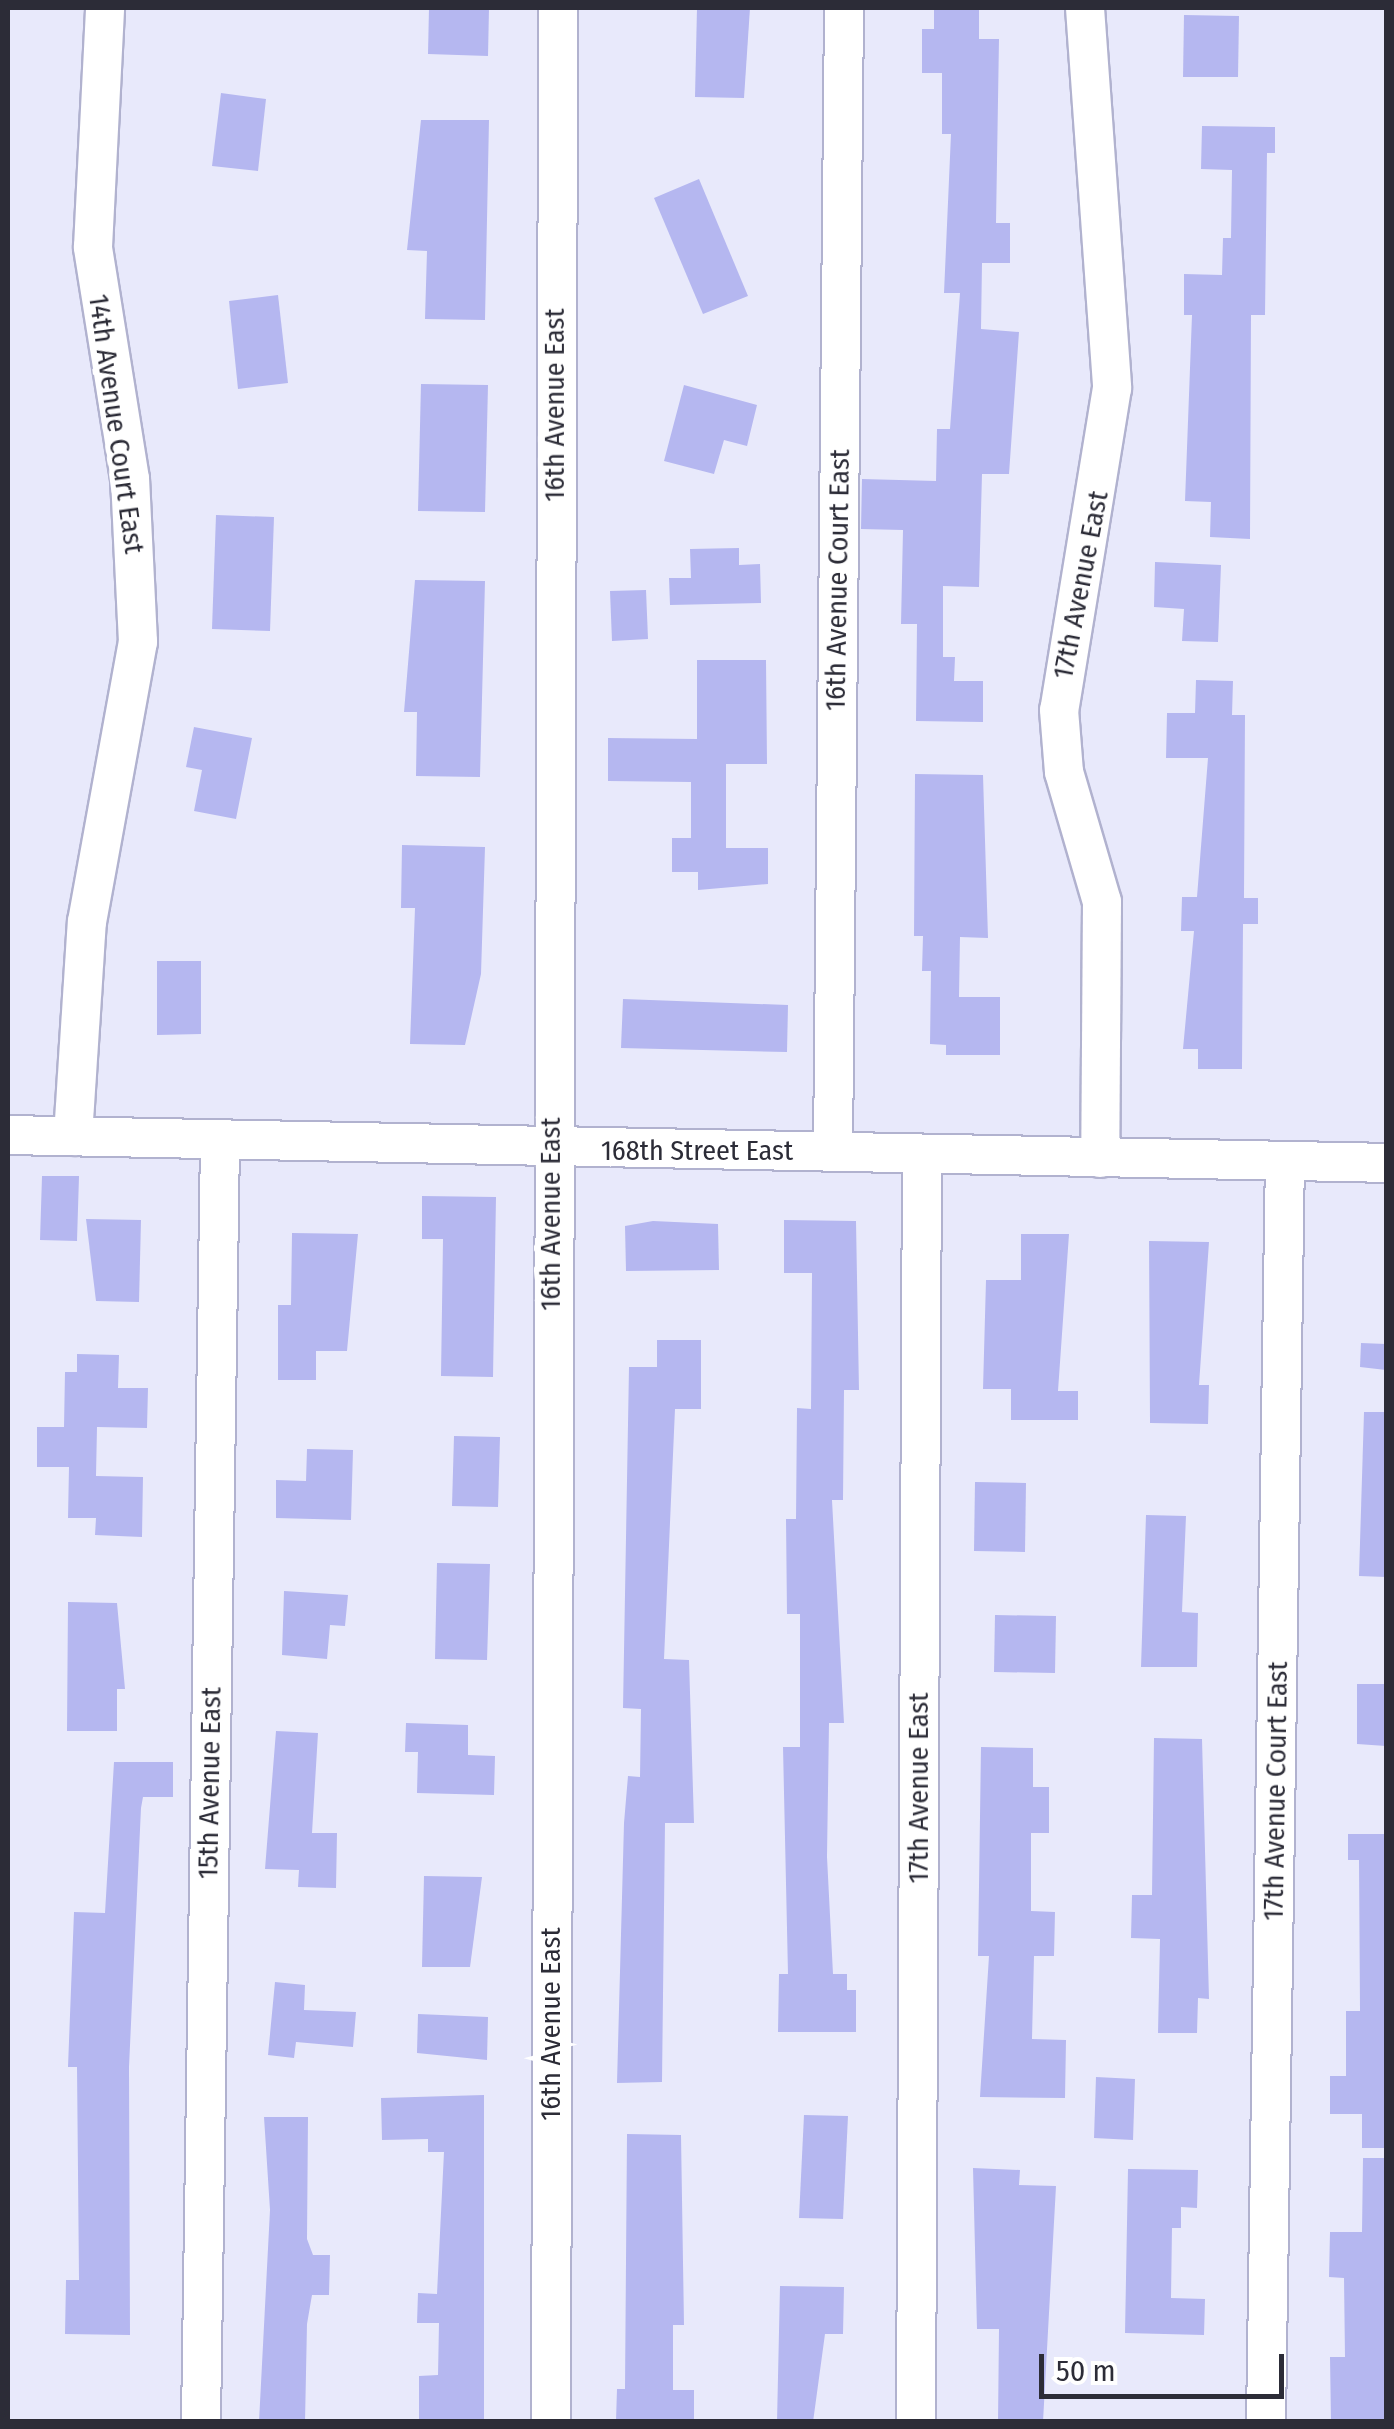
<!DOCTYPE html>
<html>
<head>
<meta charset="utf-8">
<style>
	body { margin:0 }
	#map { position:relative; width:1394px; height:2429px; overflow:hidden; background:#e8e9fb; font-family:"Fira Sans Condensed",sans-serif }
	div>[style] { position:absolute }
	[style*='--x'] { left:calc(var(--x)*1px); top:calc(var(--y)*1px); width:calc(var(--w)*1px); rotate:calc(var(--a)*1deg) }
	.building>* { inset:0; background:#b5b7f0 }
	.roads { filter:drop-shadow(2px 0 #b1b2cf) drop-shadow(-2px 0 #b1b2cf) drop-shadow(0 2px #b1b2cf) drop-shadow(0 -2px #b1b2cf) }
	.minor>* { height:38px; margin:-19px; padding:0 19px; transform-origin:19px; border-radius:19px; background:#fff }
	span { translate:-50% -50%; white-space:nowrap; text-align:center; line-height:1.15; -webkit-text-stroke:10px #fff; paint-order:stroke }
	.street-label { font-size:28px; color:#2c2c37 }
	.frame { position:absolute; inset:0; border:10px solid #2c2c37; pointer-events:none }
	.scale { position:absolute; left:1039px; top:2354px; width:245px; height:45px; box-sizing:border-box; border:5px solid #2c2c37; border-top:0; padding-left:12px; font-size:30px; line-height:35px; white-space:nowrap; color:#2c2c37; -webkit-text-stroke:8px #fff; paint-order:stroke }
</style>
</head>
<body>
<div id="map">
	<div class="building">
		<div style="clip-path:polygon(429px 8px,489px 8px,488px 56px,428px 54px)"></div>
		<div style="clip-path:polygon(697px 8px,750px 8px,744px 98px,695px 97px)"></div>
		<div style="clip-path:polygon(934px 8px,979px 8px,979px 39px,999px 39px,996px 223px,1010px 223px,1010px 263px,982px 263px,981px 329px,1019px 332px,1009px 474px,982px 474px,979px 587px,943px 586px,943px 657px,955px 657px,954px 681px,983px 681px,983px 722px,916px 721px,917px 624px,901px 624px,903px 530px,861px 529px,862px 479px,936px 481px,937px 429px,950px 429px,960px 293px,944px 293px,951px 134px,942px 134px,942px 73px,922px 73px,922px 29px,934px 29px)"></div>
		<div style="clip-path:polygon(1184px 15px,1239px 16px,1238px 77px,1183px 77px)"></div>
		<div style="clip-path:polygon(221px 93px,266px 99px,258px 171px,212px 166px)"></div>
		<div style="clip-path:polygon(421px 120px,489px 120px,485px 320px,425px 319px,427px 251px,407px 250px)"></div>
		<div style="clip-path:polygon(1202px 126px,1275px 127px,1275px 153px,1267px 153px,1265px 315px,1251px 315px,1250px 539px,1210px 537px,1211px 502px,1185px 501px,1192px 315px,1184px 315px,1184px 274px,1222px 275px,1223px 238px,1231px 238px,1232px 170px,1201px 169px)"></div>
		<div style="clip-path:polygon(699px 179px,748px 296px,703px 314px,654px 198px)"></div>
		<div style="clip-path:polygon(278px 295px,288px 383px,238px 389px,229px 301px)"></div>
		<div style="clip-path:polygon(421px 384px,488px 385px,485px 512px,418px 511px)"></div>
		<div style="clip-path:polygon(684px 385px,757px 405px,747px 446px,724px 440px,714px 474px,664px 461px)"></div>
		<div style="clip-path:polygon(216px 515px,274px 517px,270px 631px,212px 629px)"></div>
		<div style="clip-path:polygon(739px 548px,739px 565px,760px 564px,761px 603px,670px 605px,669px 578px,691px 578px,690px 549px)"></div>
		<div style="clip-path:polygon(1155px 562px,1221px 565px,1218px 642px,1182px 641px,1184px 609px,1154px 607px)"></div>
		<div style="clip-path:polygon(415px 580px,485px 581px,480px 777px,416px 776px,417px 712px,404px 712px)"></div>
		<div style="clip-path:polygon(646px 590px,648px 639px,612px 641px,610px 591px)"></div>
		<div style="clip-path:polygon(697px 660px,766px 660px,767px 764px,726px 764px,726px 848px,768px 848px,768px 884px,698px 890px,698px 872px,672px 872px,672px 838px,691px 838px,691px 782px,608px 781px,608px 738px,697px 739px)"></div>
		<div style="clip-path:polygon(1196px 680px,1233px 681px,1232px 715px,1245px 715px,1244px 898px,1258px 898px,1258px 924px,1243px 924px,1242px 1069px,1198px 1069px,1198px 1049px,1183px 1049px,1194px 931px,1181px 931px,1182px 897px,1197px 897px,1208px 758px,1166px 758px,1167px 713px,1195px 713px)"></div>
		<div style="clip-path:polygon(194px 727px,252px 738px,236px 819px,194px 811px,202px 770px,186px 767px)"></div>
		<div style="clip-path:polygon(915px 774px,983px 775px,988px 938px,960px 937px,959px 997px,1000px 997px,1000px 1055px,946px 1055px,946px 1045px,930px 1044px,931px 971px,922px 971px,923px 936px,914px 936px)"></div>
		<div style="clip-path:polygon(402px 845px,485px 847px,481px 974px,465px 1045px,410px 1044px,415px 908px,401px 908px)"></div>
		<div style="clip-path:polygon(157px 961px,201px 961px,201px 1034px,157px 1035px)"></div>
		<div style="clip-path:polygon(623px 999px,788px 1005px,787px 1052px,621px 1048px)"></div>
		<div style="clip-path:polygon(42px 1176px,79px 1176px,77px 1241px,40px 1240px)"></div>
		<div style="clip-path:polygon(422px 1196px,496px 1197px,493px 1377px,441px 1376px,443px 1239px,422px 1239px)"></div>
		<div style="clip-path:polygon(86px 1219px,141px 1220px,139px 1302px,96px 1301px)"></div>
		<div style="clip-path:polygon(784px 1220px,856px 1221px,859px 1390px,844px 1390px,843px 1500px,832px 1500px,844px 1723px,829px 1723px,827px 1857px,833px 1974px,847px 1974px,847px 1990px,856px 1990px,856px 2032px,778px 2032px,779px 1974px,788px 1974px,783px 1747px,800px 1747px,800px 1614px,787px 1614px,786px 1519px,796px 1519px,797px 1408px,811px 1409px,812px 1273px,784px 1273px)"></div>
		<div style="clip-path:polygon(653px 1221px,718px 1224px,719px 1270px,626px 1271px,625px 1226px)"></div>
		<div style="clip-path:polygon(292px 1233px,358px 1234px,347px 1351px,316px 1351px,316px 1380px,278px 1380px,278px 1305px,291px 1305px)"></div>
		<div style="clip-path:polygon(1021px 1234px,1069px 1234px,1058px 1391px,1078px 1391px,1078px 1420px,1011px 1420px,1011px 1389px,983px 1389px,986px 1280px,1021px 1280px)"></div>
		<div style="clip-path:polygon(1149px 1241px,1209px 1242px,1199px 1385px,1209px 1385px,1208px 1424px,1150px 1423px)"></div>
		<div style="clip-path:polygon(657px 1340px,701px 1340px,701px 1409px,675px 1409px,664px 1659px,689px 1660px,694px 1823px,665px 1823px,662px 2082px,617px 2083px,624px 1823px,628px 1776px,640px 1777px,641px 1709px,623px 1708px,629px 1367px,657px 1367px)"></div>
		<div style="clip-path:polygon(1361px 1343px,1386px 1344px,1386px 1370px,1360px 1367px)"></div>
		<div style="clip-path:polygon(77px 1354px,119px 1355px,118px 1388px,148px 1388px,147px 1428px,97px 1427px,96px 1476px,143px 1477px,142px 1537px,95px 1535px,96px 1518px,68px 1518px,69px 1467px,37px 1467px,37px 1427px,64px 1427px,65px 1372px,77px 1372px)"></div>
		<div style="clip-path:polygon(1364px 1412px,1386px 1412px,1386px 1577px,1359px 1576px)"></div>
		<div style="clip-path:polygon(454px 1436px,500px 1437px,498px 1507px,452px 1506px)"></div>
		<div style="clip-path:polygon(307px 1449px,353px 1450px,351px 1520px,276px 1518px,276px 1480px,306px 1481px)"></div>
		<div style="clip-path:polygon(975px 1482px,1026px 1483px,1025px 1552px,974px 1551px)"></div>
		<div style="clip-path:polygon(1146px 1515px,1186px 1516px,1182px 1612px,1198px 1613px,1197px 1667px,1141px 1667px)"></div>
		<div style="clip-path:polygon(437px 1563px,490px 1564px,487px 1660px,435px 1659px)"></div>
		<div style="clip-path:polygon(284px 1591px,348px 1595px,345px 1626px,330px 1625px,327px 1659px,282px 1655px)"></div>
		<div style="clip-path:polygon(68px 1602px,117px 1603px,125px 1689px,117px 1689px,117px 1731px,67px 1731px)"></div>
		<div style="clip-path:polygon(995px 1615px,1056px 1616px,1055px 1673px,994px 1672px)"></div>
		<div style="clip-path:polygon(1357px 1684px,1386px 1684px,1386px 1746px,1357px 1744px)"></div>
		<div style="clip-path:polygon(406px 1723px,468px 1725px,468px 1755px,495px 1756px,494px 1795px,417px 1793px,418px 1752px,405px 1752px)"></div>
		<div style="clip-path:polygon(276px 1731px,318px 1733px,312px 1833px,337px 1833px,336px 1888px,298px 1887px,299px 1870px,265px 1869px)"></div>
		<div style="clip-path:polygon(1154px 1738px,1202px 1739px,1209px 1999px,1198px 1998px,1197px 2033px,1158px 2033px,1160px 1939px,1131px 1938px,1132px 1895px,1152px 1895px)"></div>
		<div style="clip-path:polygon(981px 1747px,1033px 1748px,1033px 1787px,1049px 1787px,1049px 1833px,1031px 1833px,1031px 1911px,1055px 1912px,1054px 1956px,1034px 1956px,1032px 2039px,1066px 2040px,1065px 2098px,980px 2097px,989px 1956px,978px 1956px)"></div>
		<div style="clip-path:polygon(114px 1762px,173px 1762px,173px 1797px,143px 1797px,141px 1808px,129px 2067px,130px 2335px,65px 2334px,66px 2280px,79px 2280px,77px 2067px,68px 2067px,74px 1912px,105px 1913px)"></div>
		<div style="clip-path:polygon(1348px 1834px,1386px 1834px,1386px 2148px,1362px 2148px,1362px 2114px,1330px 2114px,1330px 2076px,1346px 2076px,1346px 2011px,1360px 2011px,1359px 1860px,1348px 1860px)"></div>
		<div style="clip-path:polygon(424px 1876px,482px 1877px,470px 1967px,422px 1967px)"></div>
		<div style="clip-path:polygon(275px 1982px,305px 1985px,304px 2010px,356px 2012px,353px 2047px,296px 2042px,294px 2058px,268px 2055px)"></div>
		<div style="clip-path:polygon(418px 2014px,488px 2017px,487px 2060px,417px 2053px)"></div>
		<div style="clip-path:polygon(1096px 2077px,1135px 2079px,1133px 2140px,1094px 2138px)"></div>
		<div style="clip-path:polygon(484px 2095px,484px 2422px,419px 2422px,419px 2376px,438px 2375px,439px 2323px,417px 2323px,418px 2293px,437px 2294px,444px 2152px,428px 2152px,428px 2139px,382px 2140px,381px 2098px)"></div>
		<div style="clip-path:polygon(804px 2115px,848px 2116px,843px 2219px,799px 2218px)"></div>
		<div style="clip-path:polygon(264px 2117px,308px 2117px,307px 2239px,313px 2255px,330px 2255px,329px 2295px,312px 2295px,307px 2324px,305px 2422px,259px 2422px,270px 2210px)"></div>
		<div style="clip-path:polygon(627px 2134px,681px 2135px,684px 2325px,673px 2325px,673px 2390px,694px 2390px,694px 2422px,616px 2421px,617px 2389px,625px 2389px)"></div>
		<div style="clip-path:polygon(1363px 2158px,1386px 2158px,1386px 2422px,1331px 2422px,1330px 2357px,1345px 2357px,1344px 2278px,1329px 2277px,1330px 2232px,1362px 2232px)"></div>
		<div style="clip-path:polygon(973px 2168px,1020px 2170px,1019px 2185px,1056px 2186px,1043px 2422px,998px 2422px,999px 2329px,977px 2329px)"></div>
		<div style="clip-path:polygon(1128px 2169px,1198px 2170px,1197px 2208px,1181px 2207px,1181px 2228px,1172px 2228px,1171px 2298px,1205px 2299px,1204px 2335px,1125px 2333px)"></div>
		<div style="clip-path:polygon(780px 2286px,844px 2287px,843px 2334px,825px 2334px,813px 2422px,777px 2422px)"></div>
	</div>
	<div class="roads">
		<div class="minor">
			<div style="--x:1085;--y:8;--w:381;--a:85.9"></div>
			<div style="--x:1112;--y:388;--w:326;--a:99.3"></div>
			<div style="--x:1059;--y:710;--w:62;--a:85.4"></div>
			<div style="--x:1064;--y:772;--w:135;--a:73.7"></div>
			<div style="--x:1102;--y:902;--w:256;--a:90.4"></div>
			<div style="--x:8;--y:1135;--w:1378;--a:1.16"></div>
			<div style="--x:73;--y:1136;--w:214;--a:-86.3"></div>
			<div style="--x:87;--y:922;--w:285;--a:-79.7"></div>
			<div style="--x:138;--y:642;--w:163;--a:-92.8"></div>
			<div style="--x:130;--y:479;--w:235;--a:-99.1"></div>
			<div style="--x:93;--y:247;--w:239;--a:-87.1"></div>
			<div style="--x:833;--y:1152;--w:1144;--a:-89.45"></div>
			<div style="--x:201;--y:2422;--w:1278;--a:-89.15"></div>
			<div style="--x:551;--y:2422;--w:2414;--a:-89.83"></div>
			<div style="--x:916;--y:2422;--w:1267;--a:-89.73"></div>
			<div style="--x:1266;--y:2422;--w:1261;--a:-89.14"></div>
		</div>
	</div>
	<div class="street-label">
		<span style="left:555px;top:405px;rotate:-90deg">16th Avenue East</span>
		<span style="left:116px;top:424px;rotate:82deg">14th Avenue Court East</span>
		<span style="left:838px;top:580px;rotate:-89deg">16th Avenue Court East</span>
		<span style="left:1081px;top:585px;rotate:-79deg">17th Avenue East</span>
		<span style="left:697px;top:1151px">168th Street East</span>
		<span style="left:551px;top:1214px;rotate:-90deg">16th Avenue East</span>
		<span style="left:210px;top:1783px;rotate:-89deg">15th Avenue East</span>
		<span style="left:919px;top:1788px;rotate:-90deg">17th Avenue East</span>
		<span style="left:1276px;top:1791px;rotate:-89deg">17th Avenue Court East</span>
		<span style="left:551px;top:2024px;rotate:-90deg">16th Avenue East</span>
	</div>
	<div class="frame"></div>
	<div class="scale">50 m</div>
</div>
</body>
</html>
